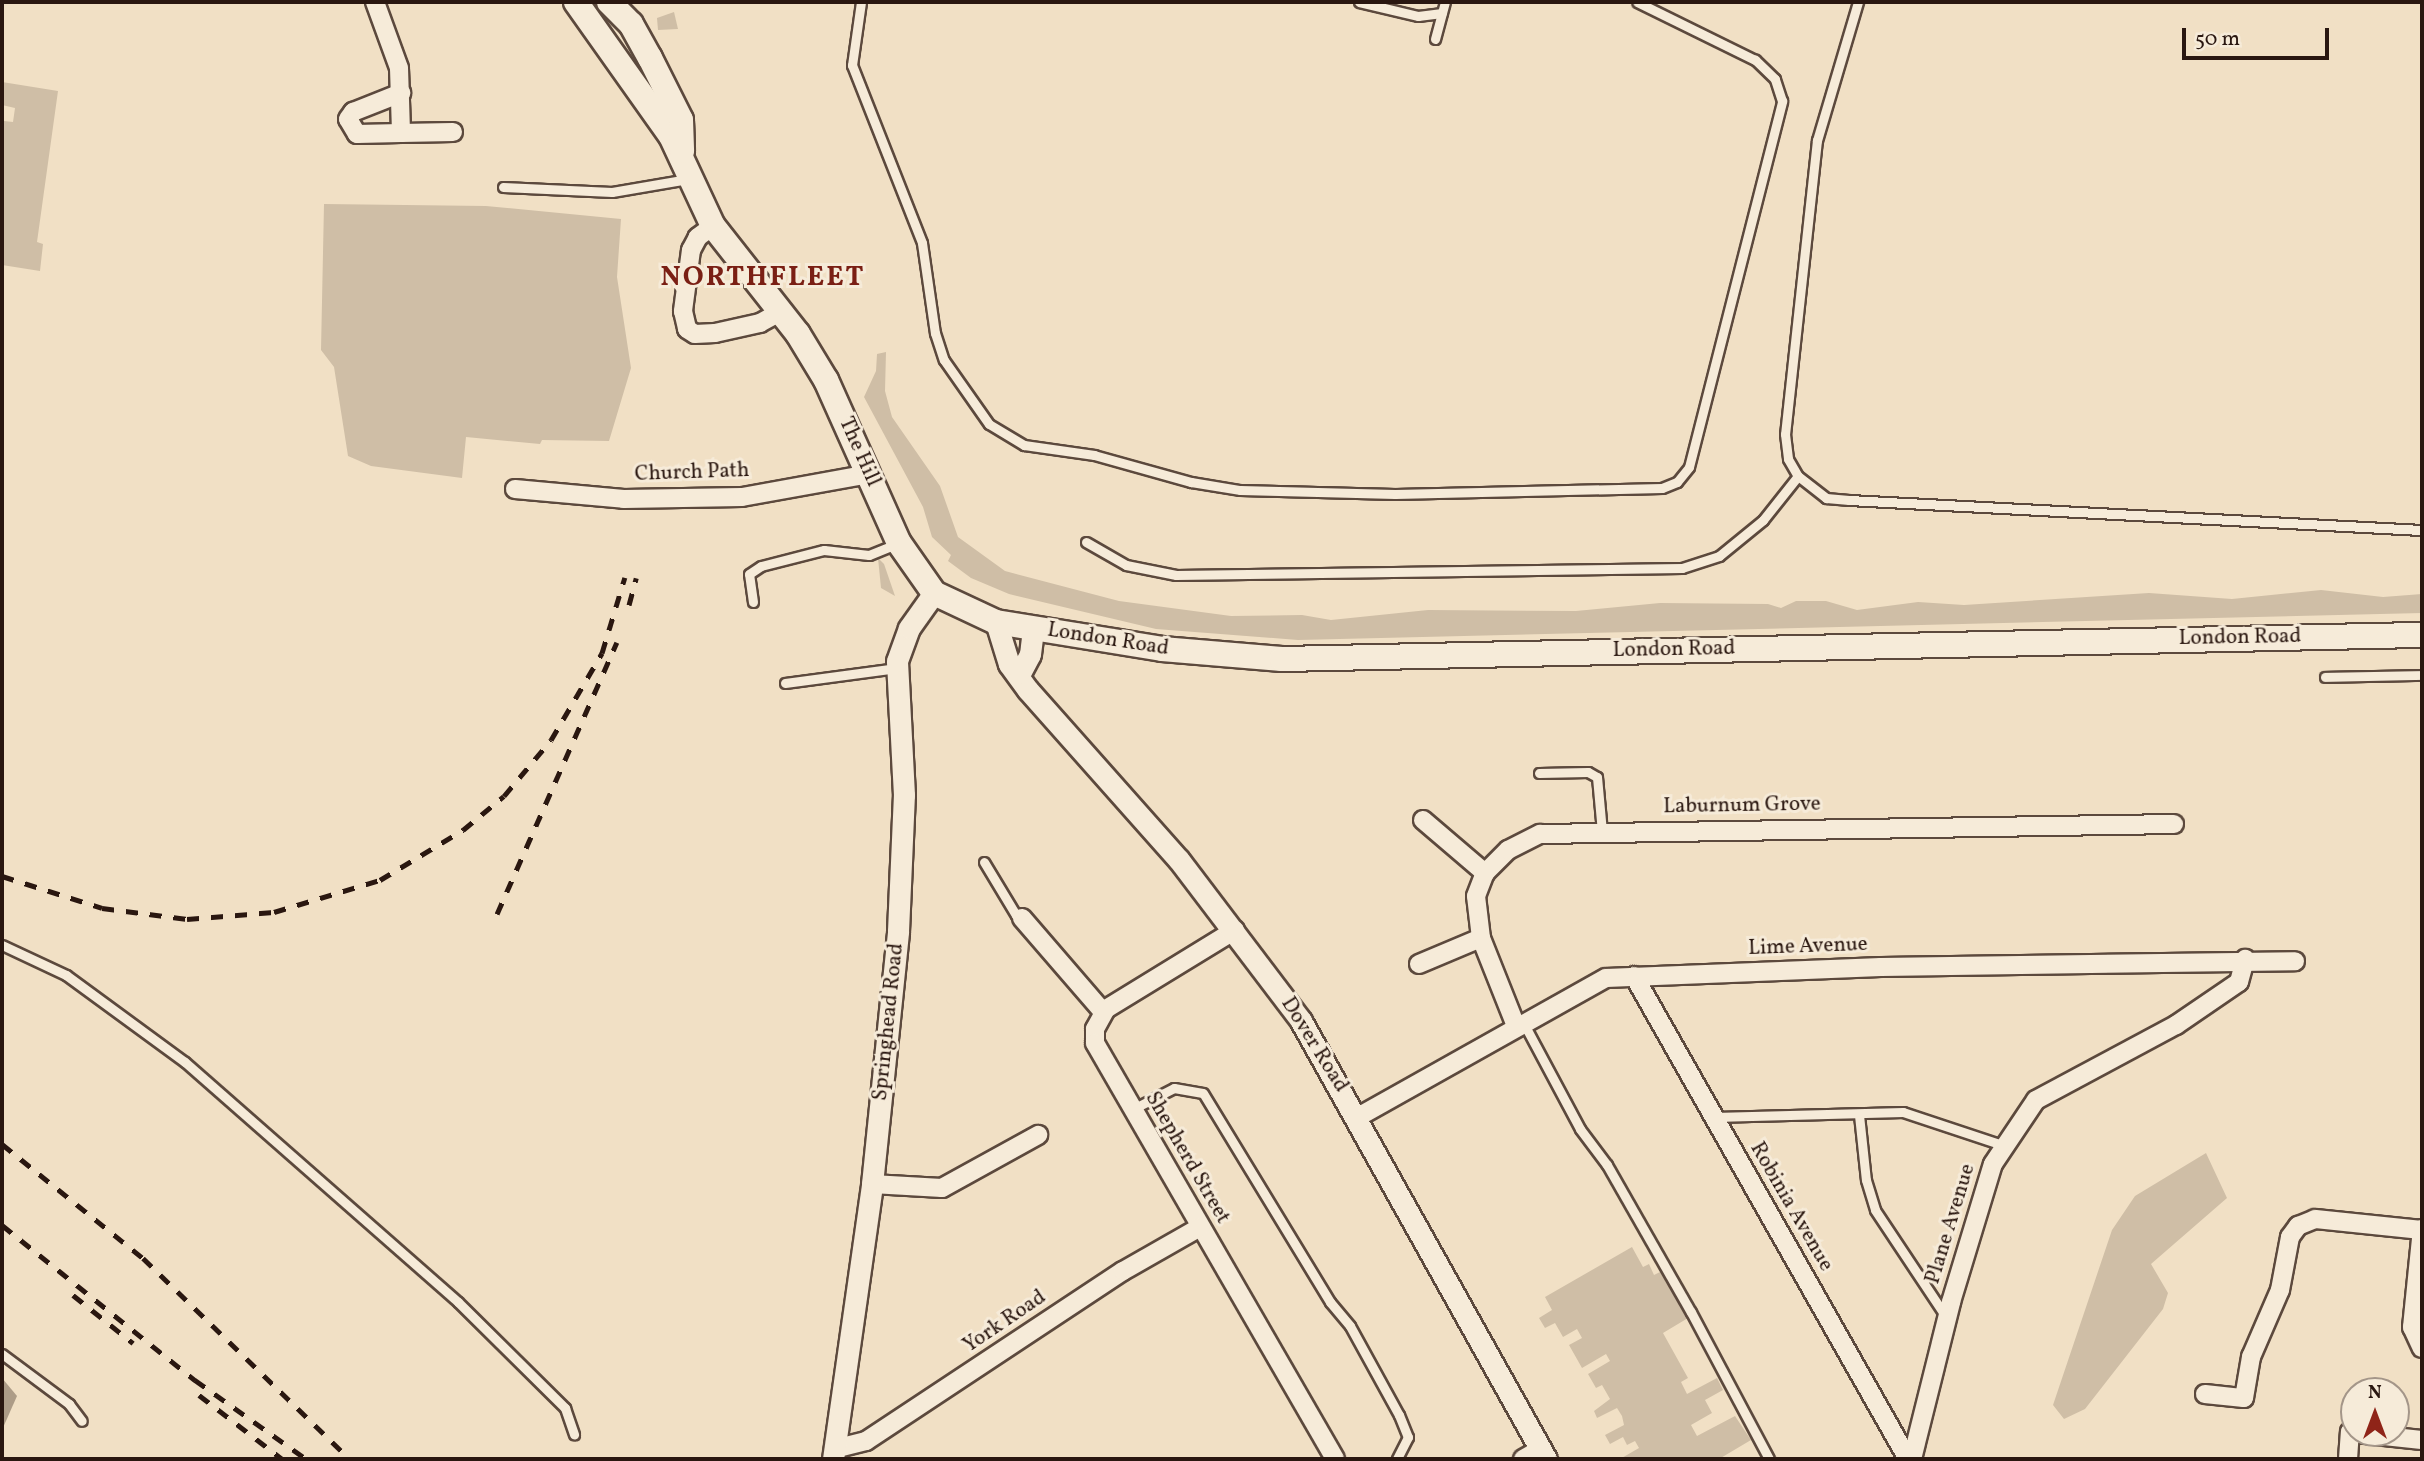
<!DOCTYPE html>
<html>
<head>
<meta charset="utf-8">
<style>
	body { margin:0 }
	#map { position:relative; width:2424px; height:1461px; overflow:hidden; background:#f1e0c5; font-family:Vollkorn,serif }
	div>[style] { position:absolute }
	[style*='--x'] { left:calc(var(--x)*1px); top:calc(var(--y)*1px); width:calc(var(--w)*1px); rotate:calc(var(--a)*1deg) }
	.green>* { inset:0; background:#cfbea6 }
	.water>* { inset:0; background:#ad9c87 }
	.roads { filter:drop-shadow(2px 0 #5c493d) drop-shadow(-2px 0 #5c493d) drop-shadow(0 2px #5c493d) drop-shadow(0 -2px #5c493d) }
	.service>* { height:9px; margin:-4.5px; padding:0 4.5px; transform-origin:4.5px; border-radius:4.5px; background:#f6ebd9 }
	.minor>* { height:18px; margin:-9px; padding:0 9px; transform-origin:9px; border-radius:9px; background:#f6ebd9 }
	.tertiary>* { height:21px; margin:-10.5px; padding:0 10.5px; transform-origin:10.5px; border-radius:10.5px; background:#f6ebd9 }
	.secondary>* { height:24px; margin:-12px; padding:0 12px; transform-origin:12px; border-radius:12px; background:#f6ebd9 }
	.rail>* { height:5px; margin-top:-2.5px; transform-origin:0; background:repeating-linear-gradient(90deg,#2a1710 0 12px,transparent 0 24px) }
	span { translate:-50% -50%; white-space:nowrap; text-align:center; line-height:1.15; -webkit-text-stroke:6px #f6ebd9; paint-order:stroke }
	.street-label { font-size:21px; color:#2a1710 }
	.district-label { font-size:28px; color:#7a1f14; font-weight:700; letter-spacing:2px }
	.frame { position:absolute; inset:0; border:4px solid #2a1710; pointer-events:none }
	.north { position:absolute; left:2340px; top:1377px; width:70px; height:70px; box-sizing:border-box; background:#f6ebd9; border:2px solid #a49689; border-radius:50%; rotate:0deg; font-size:19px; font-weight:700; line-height:28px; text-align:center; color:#2a1710 }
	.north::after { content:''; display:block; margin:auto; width:24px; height:32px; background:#8f2418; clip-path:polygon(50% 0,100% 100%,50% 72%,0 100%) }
	.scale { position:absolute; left:2182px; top:28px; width:147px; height:32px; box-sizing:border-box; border:4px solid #2a1710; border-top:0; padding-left:9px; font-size:21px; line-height:24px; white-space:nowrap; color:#2a1710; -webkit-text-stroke:5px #f6ebd9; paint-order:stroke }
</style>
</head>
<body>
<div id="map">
	<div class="green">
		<div style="clip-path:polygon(674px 12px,678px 29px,658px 30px,657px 18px)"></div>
		<div style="clip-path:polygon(2px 82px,58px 91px,37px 242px,43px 244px,40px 271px,2px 265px,2px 141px,4px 121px,13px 122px,15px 108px,2px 105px)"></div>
		<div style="clip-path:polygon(324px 204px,486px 206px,621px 219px,617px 277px,631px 368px,609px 441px,542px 440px,540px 444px,466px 437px,462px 478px,371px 466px,348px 456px,334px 367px,321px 350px)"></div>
		<div style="clip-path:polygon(886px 352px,885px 391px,892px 417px,940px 486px,958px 537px,1005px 571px,1119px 601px,1231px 616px,1302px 615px,1331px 620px,1428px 610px,1576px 611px,1660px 603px,1768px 604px,1781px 608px,1796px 601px,1826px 601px,1857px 610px,1918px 602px,1964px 605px,2149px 593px,2232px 599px,2321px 590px,2383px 597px,2422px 594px,2422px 613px,1298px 640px,1156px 629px,1009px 594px,971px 578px,948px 561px,951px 555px,932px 537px,923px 507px,864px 397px,876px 371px,877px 354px)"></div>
		<div style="clip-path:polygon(878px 558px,884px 564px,895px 596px,881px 588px)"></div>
		<div style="clip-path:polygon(2206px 1153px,2227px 1198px,2151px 1264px,2168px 1293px,2163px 1309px,2085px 1409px,2064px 1419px,2053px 1405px,2112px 1230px,2135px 1196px)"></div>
		<div style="clip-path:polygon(1632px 1247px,1643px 1267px,1649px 1264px,1654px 1275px,1662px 1271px,1688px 1318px,1663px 1333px,1688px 1378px,1681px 1382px,1687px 1394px,1717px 1378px,1723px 1390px,1705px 1400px,1712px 1413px,1691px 1425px,1697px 1436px,1735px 1416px,1751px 1440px,1719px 1459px,1620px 1459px,1639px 1448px,1635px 1441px,1627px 1445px,1623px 1437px,1610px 1444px,1605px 1435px,1624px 1425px,1622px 1416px,1617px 1408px,1597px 1418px,1594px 1411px,1610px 1399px,1602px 1385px,1596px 1388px,1588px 1374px,1610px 1361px,1606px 1354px,1582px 1368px,1569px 1345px,1582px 1338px,1577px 1329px,1563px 1337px,1555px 1323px,1545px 1328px,1539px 1318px,1552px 1310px,1545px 1297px)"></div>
	</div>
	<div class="water">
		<div style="clip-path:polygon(2px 1378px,17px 1396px,2px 1430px)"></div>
	</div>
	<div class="roads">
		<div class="service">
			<div style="--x:861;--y:2;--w:64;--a:98.1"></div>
			<div style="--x:852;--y:65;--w:191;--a:68.5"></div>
			<div style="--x:922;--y:243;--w:91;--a:81.8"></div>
			<div style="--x:935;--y:333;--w:28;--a:72"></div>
			<div style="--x:944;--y:360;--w:78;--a:54.9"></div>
			<div style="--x:989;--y:424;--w:41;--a:31"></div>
			<div style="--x:1024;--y:445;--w:71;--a:8.1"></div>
			<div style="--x:1094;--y:455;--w:101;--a:15.6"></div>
			<div style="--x:1191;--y:482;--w:50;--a:9.3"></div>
			<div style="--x:1240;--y:490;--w:155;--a:1.5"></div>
			<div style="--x:1395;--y:494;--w:267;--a:-1.3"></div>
			<div style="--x:1662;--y:488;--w:16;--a:-22"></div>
			<div style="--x:1677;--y:482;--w:19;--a:-51"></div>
			<div style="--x:1689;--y:467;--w:378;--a:-75.7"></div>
			<div style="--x:1782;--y:101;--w:23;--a:-108"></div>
			<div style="--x:1775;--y:79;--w:28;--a:-136"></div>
			<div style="--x:1755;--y:60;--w:131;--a:-153.8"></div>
			<div style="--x:1359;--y:2;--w:61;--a:13.3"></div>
			<div style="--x:1418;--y:16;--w:24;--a:-7"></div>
			<div style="--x:1858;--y:2;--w:144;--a:106.5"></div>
			<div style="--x:1817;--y:140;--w:296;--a:96.2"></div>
			<div style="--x:1785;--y:434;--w:25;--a:83"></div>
			<div style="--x:1788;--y:459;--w:20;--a:60"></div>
			<div style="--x:1798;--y:476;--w:36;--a:38"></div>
			<div style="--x:1826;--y:498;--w:23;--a:5"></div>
			<div style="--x:1849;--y:500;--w:574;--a:3"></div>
			<div style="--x:1435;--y:39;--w:38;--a:-75"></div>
			<div style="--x:503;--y:187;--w:109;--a:2.6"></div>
			<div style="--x:612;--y:192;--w:77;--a:-9.7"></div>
			<div style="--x:1086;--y:542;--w:46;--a:29.9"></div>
			<div style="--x:1126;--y:565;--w:51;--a:11.3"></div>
			<div style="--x:1176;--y:575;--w:506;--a:-0.79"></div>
			<div style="--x:1682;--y:568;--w:39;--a:-18"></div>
			<div style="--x:1719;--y:556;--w:57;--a:-39.3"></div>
			<div style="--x:1763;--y:520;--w:56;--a:-51.5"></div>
			<div style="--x:753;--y:602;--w:28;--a:-98"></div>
			<div style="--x:749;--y:574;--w:14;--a:-34"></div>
			<div style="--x:761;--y:566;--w:65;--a:-14.3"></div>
			<div style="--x:824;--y:550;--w:45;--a:6.3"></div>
			<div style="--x:869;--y:555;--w:31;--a:-22"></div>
			<div style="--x:2325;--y:677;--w:97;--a:-1.2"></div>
			<div style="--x:785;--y:683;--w:113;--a:-7.6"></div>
			<div style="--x:1539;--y:773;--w:49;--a:-1.2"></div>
			<div style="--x:1588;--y:772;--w:10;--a:29"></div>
			<div style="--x:1597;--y:777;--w:55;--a:84.8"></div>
			<div style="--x:984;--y:862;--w:62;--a:58.9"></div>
			<div style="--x:1016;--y:915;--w:7;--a:27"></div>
			<div style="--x:2;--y:945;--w:71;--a:25.1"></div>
			<div style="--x:66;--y:975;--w:147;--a:36.2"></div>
			<div style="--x:185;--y:1062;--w:363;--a:41.3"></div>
			<div style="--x:458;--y:1302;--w:151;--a:44.7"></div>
			<div style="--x:565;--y:1408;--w:28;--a:71"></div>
			<div style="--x:1524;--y:1024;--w:119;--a:61.9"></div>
			<div style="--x:1580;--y:1129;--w:45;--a:53.1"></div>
			<div style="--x:1607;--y:1165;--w:169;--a:60.3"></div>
			<div style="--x:1691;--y:1312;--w:166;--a:62"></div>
			<div style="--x:1133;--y:1109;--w:46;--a:-27.1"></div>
			<div style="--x:1174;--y:1088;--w:29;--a:10"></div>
			<div style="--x:1203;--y:1093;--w:245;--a:58.7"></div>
			<div style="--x:1330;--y:1302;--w:31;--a:50"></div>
			<div style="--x:1350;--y:1326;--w:102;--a:61.2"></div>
			<div style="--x:1399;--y:1415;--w:24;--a:68"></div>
			<div style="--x:1408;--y:1437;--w:25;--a:117"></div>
			<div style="--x:1859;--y:1115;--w:65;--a:83.9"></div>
			<div style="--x:1866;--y:1180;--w:31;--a:73"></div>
			<div style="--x:1875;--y:1210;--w:128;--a:56.4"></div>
			<div style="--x:1714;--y:1117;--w:189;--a:-1.5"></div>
			<div style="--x:1903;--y:1112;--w:108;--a:18.4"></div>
			<div style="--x:2;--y:1354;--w:84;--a:36.7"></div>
			<div style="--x:69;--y:1404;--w:21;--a:53"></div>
		</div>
		<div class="minor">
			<div style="--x:375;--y:2;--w:70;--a:70"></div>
			<div style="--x:399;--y:68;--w:65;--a:88.2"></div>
			<div style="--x:401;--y:133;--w:52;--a:-1.1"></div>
			<div style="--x:401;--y:133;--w:44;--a:178.7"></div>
			<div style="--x:357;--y:134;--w:17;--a:-121"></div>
			<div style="--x:348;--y:119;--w:9;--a:-54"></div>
			<div style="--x:353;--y:112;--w:52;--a:-21.6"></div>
			<div style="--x:713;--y:226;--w:19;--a:144"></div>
			<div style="--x:698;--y:237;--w:15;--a:118"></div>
			<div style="--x:691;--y:250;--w:62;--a:97.5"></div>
			<div style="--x:683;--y:311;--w:18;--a:77"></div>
			<div style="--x:687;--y:329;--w:9;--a:32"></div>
			<div style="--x:695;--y:334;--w:20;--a:-3"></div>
			<div style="--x:715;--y:333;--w:46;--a:-12.5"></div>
			<div style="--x:760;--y:323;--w:23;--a:-29"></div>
			<div style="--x:515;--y:489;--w:109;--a:5.2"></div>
			<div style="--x:624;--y:499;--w:118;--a:-1"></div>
			<div style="--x:742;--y:497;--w:130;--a:-10.2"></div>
			<div style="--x:1423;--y:820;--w:82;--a:40.5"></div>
			<div style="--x:1022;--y:918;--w:124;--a:49.2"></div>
			<div style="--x:1235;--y:930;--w:151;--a:148.5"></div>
			<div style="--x:1106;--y:1009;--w:23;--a:119"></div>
			<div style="--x:1095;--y:1029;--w:14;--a:90"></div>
			<div style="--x:1095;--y:1043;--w:480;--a:60"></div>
			<div style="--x:1419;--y:964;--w:67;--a:-22.8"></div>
			<div style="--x:1634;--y:976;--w:555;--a:60.43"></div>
			<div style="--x:1516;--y:1026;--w:95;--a:-111.7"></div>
			<div style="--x:1481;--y:938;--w:42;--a:-96.8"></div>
			<div style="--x:1476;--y:896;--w:25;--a:-69"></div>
			<div style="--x:1485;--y:873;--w:33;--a:-45"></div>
			<div style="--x:1508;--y:850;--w:36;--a:-27"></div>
			<div style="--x:1540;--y:834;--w:634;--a:-0.9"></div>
			<div style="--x:1358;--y:1117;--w:284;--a:-29.3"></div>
			<div style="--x:1606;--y:978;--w:275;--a:-2.3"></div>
			<div style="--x:1881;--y:967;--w:414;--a:-0.8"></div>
			<div style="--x:872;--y:1184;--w:70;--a:3.3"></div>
			<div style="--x:942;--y:1188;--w:110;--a:-28.9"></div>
			<div style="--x:2422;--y:1229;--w:99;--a:95.8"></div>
			<div style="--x:2412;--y:1327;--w:23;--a:65"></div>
			<div style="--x:2205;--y:1394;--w:39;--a:6"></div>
			<div style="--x:2244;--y:1398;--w:42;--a:-80.3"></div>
			<div style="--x:2251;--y:1357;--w:73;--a:-66.6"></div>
			<div style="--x:2280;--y:1290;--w:54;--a:-79.3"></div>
			<div style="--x:2290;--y:1237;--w:14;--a:-54"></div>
			<div style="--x:2298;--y:1226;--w:18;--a:-22"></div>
			<div style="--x:2315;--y:1219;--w:108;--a:5.9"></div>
			<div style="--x:2356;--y:1433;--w:66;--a:6.1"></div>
			<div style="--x:834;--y:1449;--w:33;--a:-14"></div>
			<div style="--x:866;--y:1441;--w:308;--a:-33.5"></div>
			<div style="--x:1123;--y:1271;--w:89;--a:-29.7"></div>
			<div style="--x:1523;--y:1459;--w:20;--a:-30"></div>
			<div style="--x:1912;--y:1459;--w:162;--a:-76"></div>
			<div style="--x:1951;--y:1302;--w:144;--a:-73.1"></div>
			<div style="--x:1993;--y:1164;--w:77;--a:-56.1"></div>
			<div style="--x:2036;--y:1100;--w:159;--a:-28.2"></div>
			<div style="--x:2176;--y:1025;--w:76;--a:-34.3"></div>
			<div style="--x:2239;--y:982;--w:24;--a:-75"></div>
			<div style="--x:2348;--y:1459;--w:27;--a:-86"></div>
			<div style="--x:2350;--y:1432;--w:4;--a:14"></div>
		</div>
		<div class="tertiary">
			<div style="--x:996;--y:622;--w:44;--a:72.8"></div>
			<div style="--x:1009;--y:664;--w:32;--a:54"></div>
			<div style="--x:1028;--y:690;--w:227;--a:48.4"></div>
			<div style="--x:1179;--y:860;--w:202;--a:52.8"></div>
			<div style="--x:1301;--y:1021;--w:502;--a:60.78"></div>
			<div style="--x:1020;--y:673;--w:21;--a:-62"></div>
			<div style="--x:1030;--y:654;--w:26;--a:-83"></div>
			<div style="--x:833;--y:1459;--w:278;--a:-81.9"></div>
			<div style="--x:872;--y:1184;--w:254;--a:-84.1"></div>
			<div style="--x:898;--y:931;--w:136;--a:-87.5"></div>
			<div style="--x:904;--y:795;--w:134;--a:-93"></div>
			<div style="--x:897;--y:661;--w:35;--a:-70"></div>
			<div style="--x:909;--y:628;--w:43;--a:-54.5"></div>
		</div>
		<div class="secondary">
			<div style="--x:576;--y:2;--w:164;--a:54.7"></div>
			<div style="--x:671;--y:136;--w:99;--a:65"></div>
			<div style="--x:713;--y:226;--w:137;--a:51.8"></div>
			<div style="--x:798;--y:334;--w:54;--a:58.7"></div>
			<div style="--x:826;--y:380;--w:179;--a:65.9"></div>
			<div style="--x:899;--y:543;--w:61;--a:55"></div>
			<div style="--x:934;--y:593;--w:68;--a:25.1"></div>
			<div style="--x:996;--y:622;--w:168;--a:9.2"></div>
			<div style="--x:1162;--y:649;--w:120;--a:4.8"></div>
			<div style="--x:1282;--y:659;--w:1140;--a:-1.21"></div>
			<div style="--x:609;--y:2;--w:31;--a:45"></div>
			<div style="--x:631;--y:24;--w:39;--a:61"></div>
			<div style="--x:650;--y:58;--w:69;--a:63.4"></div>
			<div style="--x:681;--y:120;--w:31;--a:88"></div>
		</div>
	</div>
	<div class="rail">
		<div style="--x:629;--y:605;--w:28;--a:-75"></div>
		<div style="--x:2;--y:876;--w:105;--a:17.7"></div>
		<div style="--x:102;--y:908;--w:86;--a:7.4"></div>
		<div style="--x:187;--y:919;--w:87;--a:-4.6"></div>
		<div style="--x:274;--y:912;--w:111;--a:-16.8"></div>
		<div style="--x:380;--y:880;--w:97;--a:-31.1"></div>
		<div style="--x:463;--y:830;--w:53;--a:-39.7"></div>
		<div style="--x:504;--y:796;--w:73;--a:-50"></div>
		<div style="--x:551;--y:740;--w:101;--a:-59.6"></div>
		<div style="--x:602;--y:653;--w:79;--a:-73.2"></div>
		<div style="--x:497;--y:914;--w:297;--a:-66.2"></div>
		<div style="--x:2;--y:1144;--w:181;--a:39"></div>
		<div style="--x:143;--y:1258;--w:289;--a:44.2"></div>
		<div style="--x:2;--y:1225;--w:248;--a:38.8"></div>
		<div style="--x:195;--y:1380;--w:136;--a:35.4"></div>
		<div style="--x:73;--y:1295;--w:77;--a:38.7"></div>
		<div style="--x:199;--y:1395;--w:105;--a:37.6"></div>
	</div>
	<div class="street-label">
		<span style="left:859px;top:452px;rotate:66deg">The Hill</span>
		<span style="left:692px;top:473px;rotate:-2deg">Church Path</span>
		<span style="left:2240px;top:638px;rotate:-1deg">London Road</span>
		<span style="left:1108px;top:640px;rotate:9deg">London Road</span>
		<span style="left:1674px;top:650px;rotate:-1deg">London Road</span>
		<span style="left:1742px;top:806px;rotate:-1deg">Laburnum Grove</span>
		<span style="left:1808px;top:947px;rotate:-2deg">Lime Avenue</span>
		<span style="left:889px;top:1022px;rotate:-84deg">Springhead Road</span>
		<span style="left:1314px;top:1045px;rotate:58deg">Dover Road</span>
		<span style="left:1187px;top:1158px;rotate:60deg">Shepherd Street</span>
		<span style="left:1791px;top:1207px;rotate:60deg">Robinia Avenue</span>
		<span style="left:1951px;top:1224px;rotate:-73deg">Plane Avenue</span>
		<span style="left:1005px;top:1322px;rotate:-34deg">York Road</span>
	</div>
	<div class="district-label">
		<span style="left:763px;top:278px">NORTHFLEET</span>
	</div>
	<div class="frame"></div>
	<div class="north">N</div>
	<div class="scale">50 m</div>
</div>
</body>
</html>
